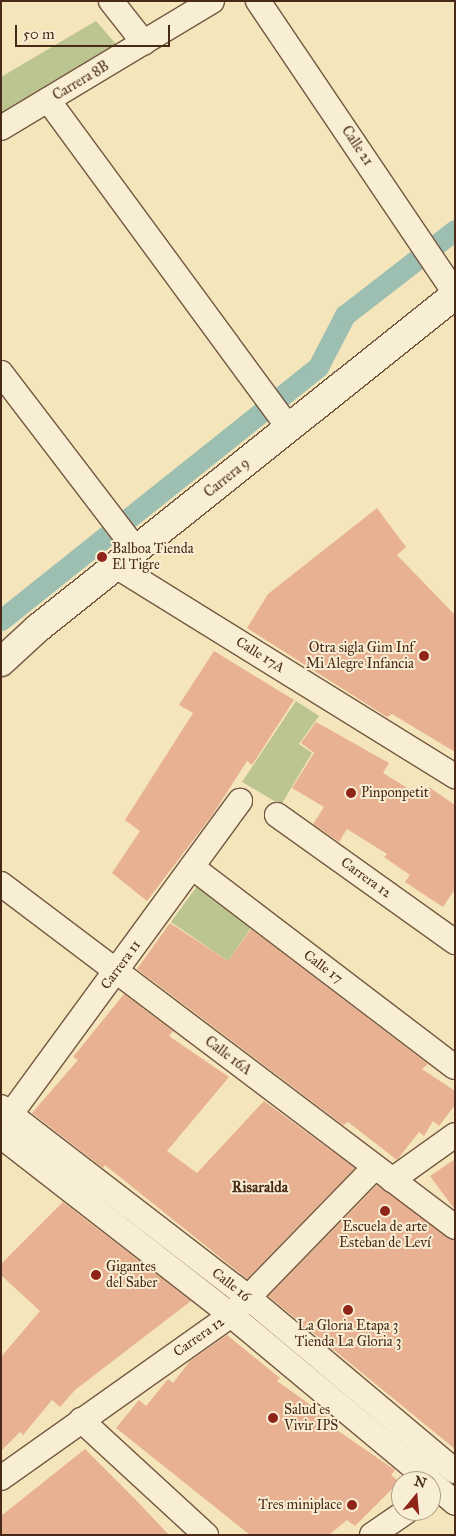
<!DOCTYPE html>
<html>
<head>
<meta charset="utf-8">
<style>
	body { margin:0 }
	#map { position:relative; width:456px; height:1536px; overflow:hidden; background:#f4e5bb; font-family:"IM FELL Great Primer",serif }
	div>[style] { position:absolute }
	[style*='--x'] { left:calc(var(--x)*1px); top:calc(var(--y)*1px); width:calc(var(--w)*1px); rotate:calc(var(--a)*1deg) }
	.green>* { inset:0; background:#bcc490 }
	.canal>* { height:21px; margin:-10.5px; padding:0 10.5px; transform-origin:10.5px; border-radius:10.5px; background:#9cbfb2 }
	.building>* { inset:0; background:#e8b292 }
	.roads { filter:drop-shadow(1px 0 #745841) drop-shadow(-1px 0 #745841) drop-shadow(0 1px #745841) drop-shadow(0 -1px #745841) }
	.minor>* { height:24px; margin:-12px; padding:0 12px; transform-origin:12px; border-radius:12px; background:#f8eed3 }
	.tertiary>* { height:28px; margin:-14px; padding:0 14px; transform-origin:14px; border-radius:14px; background:#f8eed3 }
	.dots>* { width:14px; height:14px; translate:-50% -50%; box-sizing:border-box; border:2px solid #f8eed3; border-radius:50% }
	span { translate:-50% -50%; white-space:nowrap; text-align:center; line-height:1.15; -webkit-text-stroke:4px #f8eed3; paint-order:stroke }
	.street-label { font-size:14px; color:#492918 }
	.poi-label { font-size:14px; color:#492918 }
	.left { translate:0 -50%; text-align:left }
	.right { translate:-100% -50%; text-align:right }
	.neighbourhood-label { font-size:15px; color:#492918; font-weight:700 }
	.frame { position:absolute; inset:0; border:2px solid #492918; pointer-events:none }
	.north { position:absolute; left:391px; top:1471px; width:50px; height:50px; box-sizing:border-box; background:#f8eed3; border:1px solid #b29f88; border-radius:50%; rotate:17deg; font-size:14px; font-weight:700; line-height:20px; text-align:center; color:#492918 }
	.north::after { content:''; display:block; margin:auto; width:18px; height:22px; background:#8f2418; clip-path:polygon(50% 0,100% 100%,50% 72%,0 100%) }
	.scale { position:absolute; left:15px; top:25px; width:155px; height:22px; box-sizing:border-box; border:2px solid #492918; border-top:0; padding-left:6px; font-size:15px; line-height:18px; white-space:nowrap; color:#492918; -webkit-text-stroke:4px #f8eed3; paint-order:stroke }
</style>
</head>
<body>
<div id="map">
	<div class="green">
		<div style="clip-path:polygon(96px 21px,121px 50px,1px 121px,1px 77px)"></div>
		<div style="clip-path:polygon(296px 701px,319px 716px,299px 744px,312px 753px,281px 805px,242px 782px)"></div>
		<div style="clip-path:polygon(203px 878px,257px 919px,228px 961px,171px 922px)"></div>
	</div>
	<div class="canal">
		<div style="--x:1;--y:620;--w:406;--a:-38.6"></div>
		<div style="--x:318;--y:367;--w:59;--a:-62.6"></div>
		<div style="--x:345;--y:315;--w:139;--a:-37.7"></div>
	</div>
	<div class="building">
		<div style="clip-path:polygon(377px 508px,406px 547px,397px 555px,455px 615px,455px 752px,392px 714px,387px 717px,247px 628px,268px 594px)"></div>
		<div style="clip-path:polygon(214px 651px,294px 700px,252px 765px,247px 761px,213px 814px,147px 901px,112px 873px,140px 831px,125px 820px,193px 713px,179px 705px)"></div>
		<div style="clip-path:polygon(316px 722px,389px 763px,383px 773px,422px 797px,429px 787px,455px 805px,455px 889px,443px 907px,405px 882px,410px 875px,384px 857px,387px 854px,347px 829px,339px 842px,313px 824px,324px 807px,292px 788px,314px 753px,301px 743px)"></div>
		<div style="clip-path:polygon(170px 923px,228px 961px,251px 929px,428px 1064px,422px 1069px,455px 1091px,455px 1105px,439px 1126px,433px 1121px,424px 1136px,419px 1132px,397px 1160px,348px 1122px,343px 1125px,137px 969px)"></div>
		<div style="clip-path:polygon(124px 994px,173px 1031px,169px 1036px,229px 1077px,167px 1151px,197px 1173px,264px 1101px,355px 1168px,247px 1279px,105px 1165px,103px 1168px,32px 1113px,78px 1060px,73px 1057px)"></div>
		<div style="clip-path:polygon(455px 1159px,455px 1210px,430px 1176px)"></div>
		<div style="clip-path:polygon(377px 1185px,455px 1241px,455px 1449px,268px 1296px)"></div>
		<div style="clip-path:polygon(63px 1202px,191px 1301px,75px 1390px,60px 1407px,52px 1400px,23px 1435px,20px 1432px,1px 1451px,1px 1357px,40px 1311px,1px 1275px,1px 1264px)"></div>
		<div style="clip-path:polygon(227px 1335px,280px 1378px,277px 1381px,337px 1424px,334px 1428px,395px 1470px,391px 1475px,399px 1482px,355px 1526px,347px 1520px,329px 1535px,250px 1535px,116px 1428px,139px 1400px,146px 1406px,168px 1379px,173px 1383px,190px 1361px)"></div>
		<div style="clip-path:polygon(85px 1449px,135px 1499px,169px 1535px,1px 1535px,1px 1516px)"></div>
	</div>
	<div class="roads">
		<div class="minor">
			<div style="--x:111;--y:1;--w:53;--a:51.8"></div>
			<div style="--x:258;--y:1;--w:352;--a:56"></div>
			<div style="--x:48;--y:100;--w:407;--a:53.7"></div>
			<div style="--x:1;--y:128;--w:246;--a:-31"></div>
			<div style="--x:1;--y:373;--w:224;--a:52.6"></div>
			<div style="--x:116;--y:566;--w:399;--a:31.8"></div>
			<div style="--x:277;--y:815;--w:219;--a:35.5"></div>
			<div style="--x:192;--y:867;--w:330;--a:37.3"></div>
			<div style="--x:1;--y:884;--w:569;--a:37.07"></div>
			<div style="--x:1;--y:1107;--w:314;--a:37.6"></div>
			<div style="--x:250;--y:1299;--w:268;--a:40"></div>
			<div style="--x:2;--y:1126;--w:403;--a:-53.8"></div>
			<div style="--x:1;--y:1136;--w:291;--a:37.9"></div>
			<div style="--x:231;--y:1315;--w:259;--a:39.8"></div>
			<div style="--x:392;--y:1180;--w:77;--a:-35.5"></div>
			<div style="--x:81;--y:1420;--w:170;--a:42.6"></div>
			<div style="--x:1;--y:1478;--w:282;--a:-35.3"></div>
			<div style="--x:231;--y:1315;--w:205;--a:-45.8"></div>
			<div style="--x:431;--y:1482;--w:32;--a:41"></div>
			<div style="--x:372;--y:1535;--w:42;--a:-34.4"></div>
		</div>
		<div class="tertiary">
			<div style="--x:1;--y:662;--w:50;--a:-42.6"></div>
			<div style="--x:38;--y:628;--w:534;--a:-38.61"></div>
		</div>
	</div>
	<div class="dots">
		<div style="left:102px;top:557px;background:#8f2418"></div>
		<div style="left:424px;top:656px;background:#8f2418"></div>
		<div style="left:351px;top:793px;background:#8f2418"></div>
		<div style="left:385px;top:1211px;background:#8f2418"></div>
		<div style="left:96px;top:1275px;background:#8f2418"></div>
		<div style="left:348px;top:1310px;background:#8f2418"></div>
		<div style="left:273px;top:1418px;background:#8f2418"></div>
		<div style="left:352px;top:1505px;background:#8f2418"></div>
	</div>
	<div class="street-label">
		<span style="left:81px;top:81px;rotate:-31deg">Carrera 8B</span>
		<span style="left:357px;top:146px;rotate:56deg">Calle 21</span>
		<span style="left:227px;top:478px;rotate:-39deg">Carrera 9</span>
		<span style="left:260px;top:655px;rotate:32deg">Calle 17A</span>
		<span style="left:366px;top:878px;rotate:36deg">Carrera 12</span>
		<span style="left:121px;top:965px;rotate:-54deg">Carrera 11</span>
		<span style="left:323px;top:967px;rotate:37deg">Calle 17</span>
		<span style="left:228px;top:1056px;rotate:37deg">Calle 16A</span>
		<span style="left:231px;top:1285px;rotate:38deg">Calle 16</span>
		<span style="left:199px;top:1337px;rotate:-35deg">Carrera 12</span>
	</div>
	<div class="poi-label">
		<span class="left" style="left:112px;top:557px">Balboa Tienda<br>El Tigre</span>
		<span class="right" style="left:414px;top:656px">Otra sigla Gim Inf<br>Mi Alegre Infancia</span>
		<span class="left" style="left:361px;top:793px">Pinponpetit</span>
		<span style="left:385px;top:1235px">Escuela de arte<br>Esteban de Leví</span>
		<span class="left" style="left:106px;top:1275px">Gigantes<br>del Saber</span>
		<span style="left:348px;top:1334px">La Gloria Etapa 3<br>Tienda La Gloria 3</span>
		<span class="left" style="left:284px;top:1418px">Salud es<br>Vivir IPS</span>
		<span class="right" style="left:342px;top:1505px">Tres miniplace</span>
	</div>
	<div class="neighbourhood-label">
		<span style="left:260px;top:1188px">Risaralda</span>
	</div>
	<div class="frame"></div>
	<div class="north">N</div>
	<div class="scale">50 m</div>
</div>
</body>
</html>
